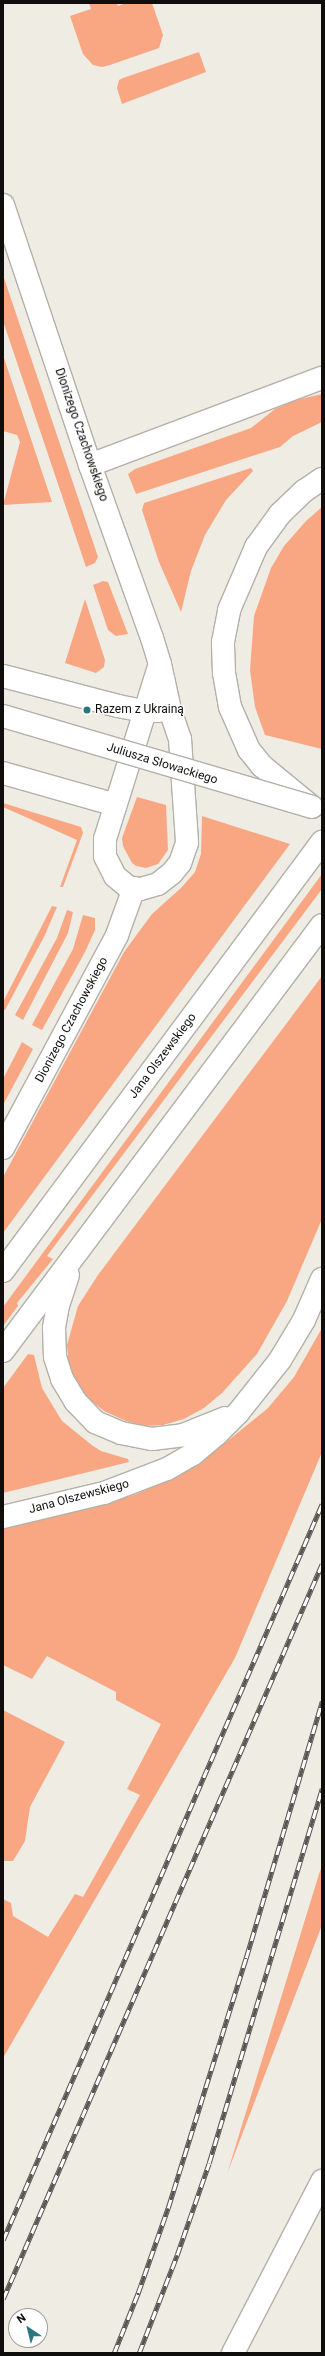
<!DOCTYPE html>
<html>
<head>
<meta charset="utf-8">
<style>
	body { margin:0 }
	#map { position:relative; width:325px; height:2356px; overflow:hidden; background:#efece4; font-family:Roboto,sans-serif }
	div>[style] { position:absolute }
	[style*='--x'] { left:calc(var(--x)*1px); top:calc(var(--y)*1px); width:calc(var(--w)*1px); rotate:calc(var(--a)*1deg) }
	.green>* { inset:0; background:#f9a783 }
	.roads { filter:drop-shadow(1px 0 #b3b0a9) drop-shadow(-1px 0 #b3b0a9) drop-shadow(0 1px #b3b0a9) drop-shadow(0 -1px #b3b0a9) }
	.minor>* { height:22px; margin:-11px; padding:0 11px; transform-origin:11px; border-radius:11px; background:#fff }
	.major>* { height:22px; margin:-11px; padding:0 11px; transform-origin:11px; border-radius:11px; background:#fff }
	.rail>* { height:4.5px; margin-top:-2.25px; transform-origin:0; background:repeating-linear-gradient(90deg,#fff 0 9px,#585652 0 18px); box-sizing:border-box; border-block:1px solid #585652 }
	.bridges { filter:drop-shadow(1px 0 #b3b0a9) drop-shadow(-1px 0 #b3b0a9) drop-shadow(0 1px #b3b0a9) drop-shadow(0 -1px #b3b0a9) }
	.minor-bridge>* { height:22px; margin:-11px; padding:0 11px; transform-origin:11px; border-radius:11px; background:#fff }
	.dots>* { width:11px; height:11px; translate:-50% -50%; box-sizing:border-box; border:2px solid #fff; border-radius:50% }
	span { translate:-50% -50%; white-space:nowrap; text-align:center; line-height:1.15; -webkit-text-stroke:3px #fff; paint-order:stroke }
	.street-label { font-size:12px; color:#0f0e0c }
	.poi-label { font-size:12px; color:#0f0e0c }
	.left { translate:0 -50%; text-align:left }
	.frame { position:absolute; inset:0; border:4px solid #0f0e0c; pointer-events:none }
	.north { position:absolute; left:8px; top:2308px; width:40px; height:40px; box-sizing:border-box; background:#fff; border:1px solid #9f9f9e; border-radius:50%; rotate:325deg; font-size:11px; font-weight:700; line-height:16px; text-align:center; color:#0f0e0c }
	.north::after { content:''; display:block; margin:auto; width:14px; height:18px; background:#2d767f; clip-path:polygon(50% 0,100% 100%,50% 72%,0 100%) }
</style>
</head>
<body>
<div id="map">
	<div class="green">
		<div style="clip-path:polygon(89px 3px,117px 3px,118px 6px,126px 3px,152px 3px,163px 35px,159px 48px,110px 65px,102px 67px,93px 65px,83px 54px,70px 16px,91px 9px)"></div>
		<div style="clip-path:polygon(199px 52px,206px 72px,122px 104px,117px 88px,119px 80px,123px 78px)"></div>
		<div style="clip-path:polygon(3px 275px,98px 557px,95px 563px,86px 567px,3px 321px)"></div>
		<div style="clip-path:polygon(3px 355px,52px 502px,3px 505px,20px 442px,17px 435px,3px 431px)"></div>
		<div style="clip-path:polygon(322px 394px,322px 422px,293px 436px,280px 447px,136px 494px,128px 474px,135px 469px,251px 428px,275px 409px,296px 400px)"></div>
		<div style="clip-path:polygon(251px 468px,253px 471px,226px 500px,205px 535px,191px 571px,181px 612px,159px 562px,142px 510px,144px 503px)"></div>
		<div style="clip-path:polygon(322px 507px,322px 749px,265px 735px,255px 707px,250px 670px,254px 616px,271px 568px,284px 546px,306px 521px)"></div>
		<div style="clip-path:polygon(103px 581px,108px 582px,128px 634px,116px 636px,108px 630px,93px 585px)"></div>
		<div style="clip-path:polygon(85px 599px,105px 660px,104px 667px,96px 673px,65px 663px)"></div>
		<div style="clip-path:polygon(137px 797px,166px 805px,168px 850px,158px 864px,146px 868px,136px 866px,132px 863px,123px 846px,122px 838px)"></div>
		<div style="clip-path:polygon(3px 803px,81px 827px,83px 833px,63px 887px,60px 887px,77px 840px,3px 807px)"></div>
		<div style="clip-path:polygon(202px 816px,290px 844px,3px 1233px,3px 1177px,124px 952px,152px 914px,181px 888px,195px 872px,201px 854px)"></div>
		<div style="clip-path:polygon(322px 874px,322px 889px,47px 1256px,53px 1259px,17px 1303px,18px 1306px,3px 1326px,3px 1307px)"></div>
		<div style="clip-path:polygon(52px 906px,57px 907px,44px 937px,5px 1010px,3px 1009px,3px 1002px)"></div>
		<div style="clip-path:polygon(67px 910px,73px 912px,68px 933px,23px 1020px,15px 1015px,57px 938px)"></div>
		<div style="clip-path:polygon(83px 915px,95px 918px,95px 930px,85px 952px,42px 1030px,32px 1025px,73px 949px)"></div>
		<div style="clip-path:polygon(322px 976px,322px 1219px,287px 1301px,257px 1354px,222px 1393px,204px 1408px,184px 1419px,163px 1425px,143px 1426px,126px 1421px,104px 1411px,89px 1399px,79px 1387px,69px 1368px,67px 1345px,78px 1306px,98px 1275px)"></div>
		<div style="clip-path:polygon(22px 1042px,33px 1049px,3px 1105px,3px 1079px)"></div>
		<div style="clip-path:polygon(322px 1328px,322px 1452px,235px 1658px,3px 2058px,3px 1899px,11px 1903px,13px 1916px,48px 1937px,75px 1894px,83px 1897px,140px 1795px,127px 1789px,161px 1724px,116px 1700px,116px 1692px,47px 1656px,32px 1679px,3px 1665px,3px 1527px,134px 1495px,163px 1483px,203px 1461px,268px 1408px,294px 1377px)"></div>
		<div style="clip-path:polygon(28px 1354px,34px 1355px,42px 1388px,62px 1421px,93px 1446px,101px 1451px,128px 1459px,129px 1462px,3px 1493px,3px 1388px)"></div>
		<div style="clip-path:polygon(3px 1710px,65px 1742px,30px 1807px,25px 1841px,13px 1861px,3px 1861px)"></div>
		<div style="clip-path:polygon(322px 1866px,322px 1925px,227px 2174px,319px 1874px)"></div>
	</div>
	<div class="roads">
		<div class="minor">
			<div style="--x:3;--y:205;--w:274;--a:71.5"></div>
			<div style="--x:90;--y:465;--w:184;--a:70.3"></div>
			<div style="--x:152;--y:638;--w:27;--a:73"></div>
			<div style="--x:160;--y:664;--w:47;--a:77.7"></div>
			<div style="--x:170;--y:710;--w:31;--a:71"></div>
			<div style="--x:180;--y:739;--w:104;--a:86.1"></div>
			<div style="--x:187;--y:843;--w:21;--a:109"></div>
			<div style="--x:180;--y:863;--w:13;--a:129"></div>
			<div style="--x:172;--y:873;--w:18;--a:142"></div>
			<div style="--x:158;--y:884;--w:19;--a:164"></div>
			<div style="--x:140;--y:889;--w:12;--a:-171"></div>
			<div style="--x:128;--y:887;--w:17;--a:-140"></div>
			<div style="--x:115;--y:876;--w:22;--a:-117"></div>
			<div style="--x:105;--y:856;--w:17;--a:-90"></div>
			<div style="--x:105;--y:839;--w:183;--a:-72.6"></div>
			<div style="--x:90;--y:465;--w:248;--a:-20.6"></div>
			<div style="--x:3;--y:676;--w:119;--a:14.6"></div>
			<div style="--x:118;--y:706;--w:26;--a:11"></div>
			<div style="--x:144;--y:711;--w:15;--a:0"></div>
			<div style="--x:3;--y:773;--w:117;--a:15.8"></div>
			<div style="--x:3;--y:1148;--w:242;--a:-61.8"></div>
			<div style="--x:117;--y:935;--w:50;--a:-70.1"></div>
			<div style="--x:233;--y:2353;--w:194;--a:-62.6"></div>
		</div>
		<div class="major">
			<div style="--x:312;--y:807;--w:65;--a:-140.6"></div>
			<div style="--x:262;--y:766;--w:21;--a:-129"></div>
			<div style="--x:249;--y:750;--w:47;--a:-113.8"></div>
			<div style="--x:230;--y:707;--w:35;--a:-100"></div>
			<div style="--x:224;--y:673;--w:31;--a:-92"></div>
			<div style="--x:223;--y:642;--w:33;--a:-79"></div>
			<div style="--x:229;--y:610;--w:69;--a:-66.8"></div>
			<div style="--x:256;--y:547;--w:41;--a:-54"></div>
			<div style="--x:280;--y:514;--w:33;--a:-44"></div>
			<div style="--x:304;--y:491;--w:22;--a:-34"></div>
			<div style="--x:3;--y:1271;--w:535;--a:-53.37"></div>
			<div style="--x:68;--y:1275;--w:32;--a:108"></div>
			<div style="--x:58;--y:1305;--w:23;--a:100"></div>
			<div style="--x:54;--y:1328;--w:29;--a:88"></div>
			<div style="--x:55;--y:1357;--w:23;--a:72"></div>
			<div style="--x:62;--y:1379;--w:26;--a:59"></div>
			<div style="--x:75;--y:1401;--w:29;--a:46"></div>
			<div style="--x:95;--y:1422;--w:28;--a:23"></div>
			<div style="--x:121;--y:1433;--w:32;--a:11"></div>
			<div style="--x:152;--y:1439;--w:31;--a:-7"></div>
			<div style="--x:183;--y:1435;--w:45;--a:-22"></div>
			<div style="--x:3;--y:1351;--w:532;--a:-53.17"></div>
			<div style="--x:3;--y:1517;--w:104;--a:-13.4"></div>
			<div style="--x:104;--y:1493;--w:67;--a:-20.9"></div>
			<div style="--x:167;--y:1469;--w:30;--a:-30"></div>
			<div style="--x:193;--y:1454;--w:31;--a:-40"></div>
			<div style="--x:217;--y:1434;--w:30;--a:-45"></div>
			<div style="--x:238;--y:1413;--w:68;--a:-51.6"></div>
			<div style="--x:280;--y:1360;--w:47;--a:-59"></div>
			<div style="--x:304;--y:1320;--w:45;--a:-66.3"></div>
		</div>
	</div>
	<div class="rail">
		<div style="--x:3;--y:2240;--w:802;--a:-66.57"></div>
		<div style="--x:3;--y:2299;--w:801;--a:-66.54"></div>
		<div style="--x:114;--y:2353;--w:65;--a:-68.2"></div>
		<div style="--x:138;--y:2293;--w:90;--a:-70.6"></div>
		<div style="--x:168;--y:2208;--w:262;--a:-72.7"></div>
		<div style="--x:246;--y:1958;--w:268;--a:-73.5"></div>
		<div style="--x:139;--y:2353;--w:105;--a:-68.8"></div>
		<div style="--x:177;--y:2255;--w:97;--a:-70.8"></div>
		<div style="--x:209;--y:2163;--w:391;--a:-73.2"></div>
	</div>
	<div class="bridges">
		<div class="minor-bridge">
			<div style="--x:3;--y:716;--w:322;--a:16.4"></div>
		</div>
	</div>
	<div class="dots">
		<div style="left:87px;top:710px;background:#2d767f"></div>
	</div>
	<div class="street-label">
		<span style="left:81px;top:435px;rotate:71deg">Dionizego Czachowskiego</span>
		<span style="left:162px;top:764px;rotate:17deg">Juliusza Słowackiego</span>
		<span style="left:72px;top:1020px;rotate:-62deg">Dionizego Czachowskiego</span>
		<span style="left:163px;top:1056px;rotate:-53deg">Jana Olszewskiego</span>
		<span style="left:79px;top:1497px;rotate:-15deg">Jana Olszewskiego</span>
	</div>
	<div class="poi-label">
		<span class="left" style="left:95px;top:710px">Razem z Ukrainą</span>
	</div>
	<div class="frame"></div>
	<div class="north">N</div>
</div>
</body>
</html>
